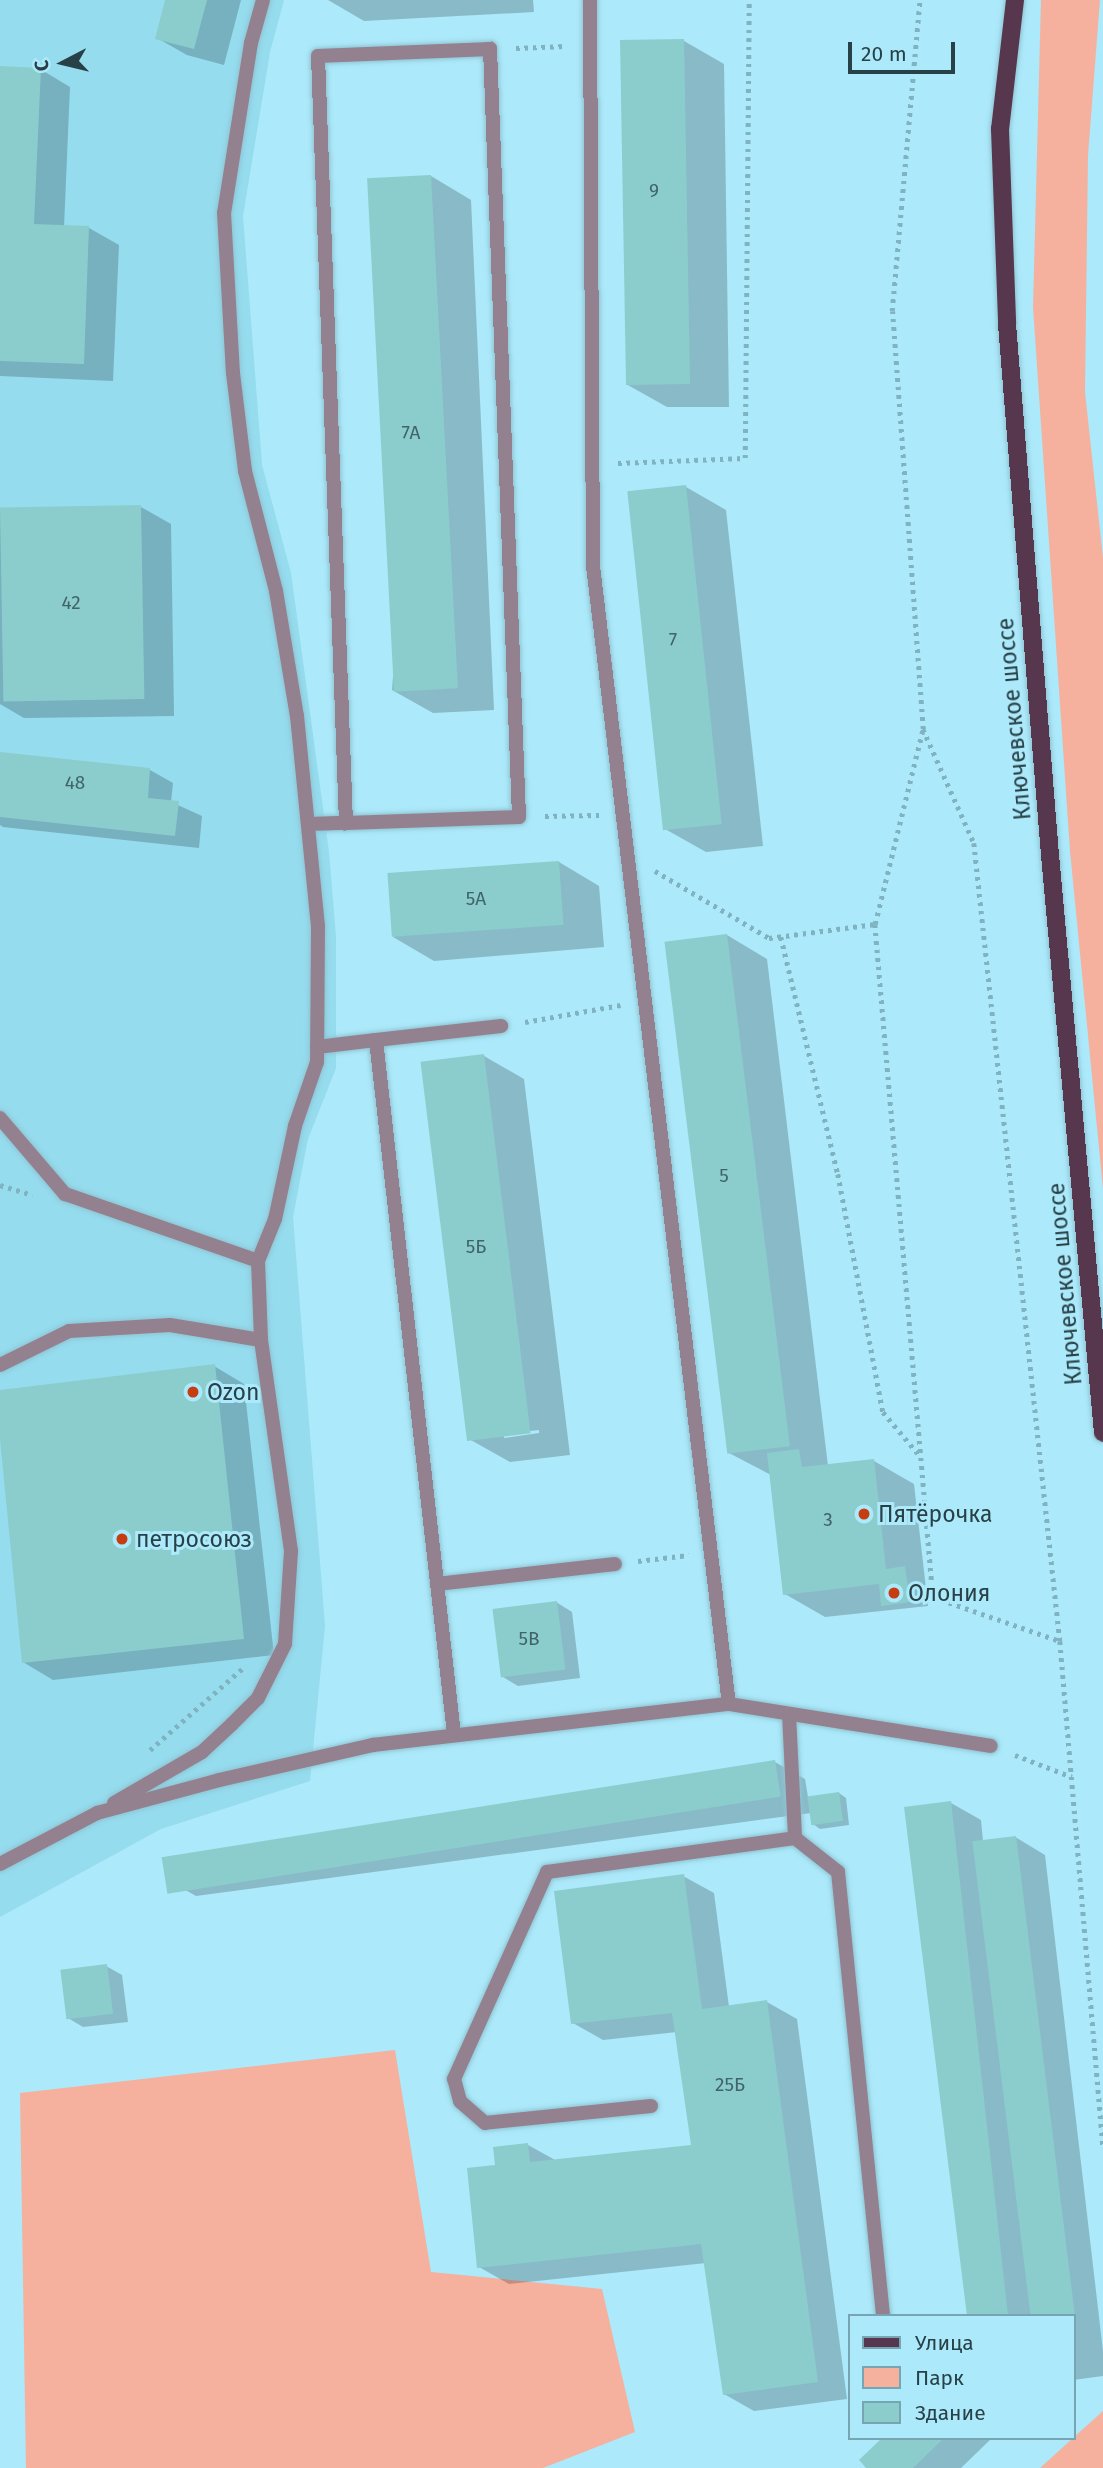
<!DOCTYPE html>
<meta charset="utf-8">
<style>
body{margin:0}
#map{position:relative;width:1103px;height:2468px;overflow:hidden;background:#ace9fa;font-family:"Fira Sans",sans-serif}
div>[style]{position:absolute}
.built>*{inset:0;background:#95dcee}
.green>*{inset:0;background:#f5b19d}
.shadow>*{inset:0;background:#0003}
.building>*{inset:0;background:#8bcdcd;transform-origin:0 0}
.path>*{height:4.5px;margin-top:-2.25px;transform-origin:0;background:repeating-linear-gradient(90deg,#81b2c0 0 3.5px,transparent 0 8.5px)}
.roads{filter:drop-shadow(0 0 2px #8fc4d3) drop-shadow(0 0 2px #8fc4d3)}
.service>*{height:14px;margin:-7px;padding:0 7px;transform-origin:7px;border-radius:7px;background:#94818f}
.minor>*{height:14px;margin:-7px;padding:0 7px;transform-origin:7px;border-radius:7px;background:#94818f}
.primary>*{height:18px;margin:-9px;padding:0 9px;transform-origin:9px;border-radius:9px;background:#56374e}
.dots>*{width:19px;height:19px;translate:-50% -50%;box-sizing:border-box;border:4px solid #ace9fa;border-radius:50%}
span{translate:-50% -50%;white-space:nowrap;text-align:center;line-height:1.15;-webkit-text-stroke:6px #ace9fa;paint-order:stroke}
.number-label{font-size:19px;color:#416468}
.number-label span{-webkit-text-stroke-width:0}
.street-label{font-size:23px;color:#284147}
.poi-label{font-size:23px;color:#284147}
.left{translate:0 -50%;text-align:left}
.legend{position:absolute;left:848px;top:2314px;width:228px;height:126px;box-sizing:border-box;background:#ace9fa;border:2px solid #77a6b2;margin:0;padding:9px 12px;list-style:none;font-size:21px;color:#284147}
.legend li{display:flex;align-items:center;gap:14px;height:35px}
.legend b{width:35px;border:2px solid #77a6b2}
.north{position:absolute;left:28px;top:28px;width:70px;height:70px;-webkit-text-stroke:5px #ace9fa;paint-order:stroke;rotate:263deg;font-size:19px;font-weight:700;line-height:28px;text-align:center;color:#284147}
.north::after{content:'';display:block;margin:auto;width:24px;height:32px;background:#284147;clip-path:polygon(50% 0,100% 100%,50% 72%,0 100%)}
.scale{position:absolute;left:848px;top:42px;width:107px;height:32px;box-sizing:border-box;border:4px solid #284147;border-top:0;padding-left:9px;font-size:21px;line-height:24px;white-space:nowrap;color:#284147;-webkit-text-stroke:5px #ace9fa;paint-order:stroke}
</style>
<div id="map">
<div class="built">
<i style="clip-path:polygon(0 0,284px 0,270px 52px,243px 216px,262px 465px,291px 573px,329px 852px,336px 937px,336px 1068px,308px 1139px,293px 1217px,325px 1626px,310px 1781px,161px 1829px,0 1917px)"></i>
</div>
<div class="green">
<i style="clip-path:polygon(1041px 0,1100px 0,1088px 155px,1085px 392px,1103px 558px,1103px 1189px,1070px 851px,1033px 307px)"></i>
<i style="clip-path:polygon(395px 2050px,431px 2272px,602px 2289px,635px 2432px,543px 2468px,26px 2468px,20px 2093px)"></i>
<i style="clip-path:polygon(1103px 2411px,1103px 2468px,1040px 2468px,1073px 2438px)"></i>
</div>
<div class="shadow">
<i style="clip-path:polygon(167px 0,241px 0,224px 65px,187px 55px,157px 38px)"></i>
<i style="clip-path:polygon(328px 0,533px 0,534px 12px,364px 21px)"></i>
<i style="clip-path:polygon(684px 41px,724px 64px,729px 407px,667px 407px,626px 384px)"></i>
<i style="clip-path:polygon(0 68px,40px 69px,70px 87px,64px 227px,89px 228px,119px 245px,113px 381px,0 376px)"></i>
<i style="clip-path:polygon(431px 176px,471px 200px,494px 710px,433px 713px,392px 690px)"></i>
<i style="clip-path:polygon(686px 487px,726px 510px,763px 846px,706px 852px,665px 829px)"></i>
<i style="clip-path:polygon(141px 507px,171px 524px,174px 716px,24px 718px,0 704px,0 509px)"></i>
<i style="clip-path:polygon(0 754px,150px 770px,173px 783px,171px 802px,202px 816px,199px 848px,3px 827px,0 825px)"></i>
<i style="clip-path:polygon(559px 862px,599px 886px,604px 947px,434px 961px,393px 937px)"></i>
<i style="clip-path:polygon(727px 935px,767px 959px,828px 1466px,874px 1461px,914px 1484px,928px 1606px,825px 1617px,785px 1594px,771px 1475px,727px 1452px)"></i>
<i style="clip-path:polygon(evenodd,484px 1056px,524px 1079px,570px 1455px,510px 1462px,469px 1439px,484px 1056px,539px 1430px,539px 1433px,504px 1438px,504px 1434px,539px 1430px)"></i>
<i style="clip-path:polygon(214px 1366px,244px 1384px,274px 1655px,53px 1680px,23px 1662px,0 1421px,0 1392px)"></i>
<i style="clip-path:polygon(556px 1602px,572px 1612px,580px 1678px,518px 1686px,503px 1677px)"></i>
<i style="clip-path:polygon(775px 1762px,805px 1779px,808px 1797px,839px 1793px,846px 1798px,849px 1825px,820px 1829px,813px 1824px,811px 1813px,196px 1896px,166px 1879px)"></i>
<i style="clip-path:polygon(951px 1803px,981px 1820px,983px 1841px,1015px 1837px,1045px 1855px,1103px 2351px,1103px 2376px,1073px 2380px,1073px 2316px,968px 2316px)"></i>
<i style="clip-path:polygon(683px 1876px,714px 1893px,729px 2007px,767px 2002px,797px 2019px,847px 2399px,754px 2411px,724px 2394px,706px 2263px,509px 2284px,479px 2267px,497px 2167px,528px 2145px,557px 2161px,693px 2147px,677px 2032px,603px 2040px,573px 2023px)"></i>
<i style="clip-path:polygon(106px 1966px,122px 1975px,128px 2022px,83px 2027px,68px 2018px)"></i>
<i style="clip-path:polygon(885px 2438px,992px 2438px,961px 2468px,868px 2468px)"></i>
</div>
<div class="building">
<i style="clip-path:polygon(165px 0,207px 0,194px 49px,155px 39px)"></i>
<i style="left:684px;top:39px;width:345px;height:64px;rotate:89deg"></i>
<i style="clip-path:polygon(0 66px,41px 68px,34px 224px,89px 226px,84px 364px,0 361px)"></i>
<i style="left:431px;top:175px;width:514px;height:64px;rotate:87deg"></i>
<i style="left:686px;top:485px;width:341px;height:59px;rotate:84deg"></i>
<i style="left:141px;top:505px;width:194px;height:141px;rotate:89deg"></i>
<i style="clip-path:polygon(0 752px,150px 768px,148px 798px,179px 801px,175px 836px,0 817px)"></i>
<i style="left:559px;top:861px;width:64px;height:172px;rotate:86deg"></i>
<i style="left:727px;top:934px;width:516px;height:63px;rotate:83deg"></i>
<i style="left:484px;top:1054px;width:382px;height:64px;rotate:83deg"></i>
<i style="clip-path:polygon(215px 1364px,244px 1639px,22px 1663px,0 1439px,0 1390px)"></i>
<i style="clip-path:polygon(799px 1449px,802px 1467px,874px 1459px,886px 1569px,905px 1566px,910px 1602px,881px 1606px,879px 1584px,783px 1595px,767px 1453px)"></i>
<i style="left:557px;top:1601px;width:69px;height:65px;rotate:83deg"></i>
<i style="left:775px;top:1760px;width:37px;height:621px;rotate:81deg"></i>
<i style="left:839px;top:1792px;width:29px;height:32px;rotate:82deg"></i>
<i style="clip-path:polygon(951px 1801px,1008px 2316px,967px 2316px,904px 1807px)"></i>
<i style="left:1016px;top:1836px;width:483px;height:44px;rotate:83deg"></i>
<i style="clip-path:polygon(684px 1874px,702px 2009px,767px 2000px,818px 2382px,723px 2395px,701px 2244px,477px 2268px,467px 2168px,495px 2165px,493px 2147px,528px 2143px,530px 2162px,691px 2145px,672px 2013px,571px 2024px,554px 1891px)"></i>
<i style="left:107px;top:1964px;width:50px;height:47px;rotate:83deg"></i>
<i style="clip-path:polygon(882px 2438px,944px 2438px,913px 2468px,866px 2468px,859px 2460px)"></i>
</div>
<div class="path">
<i style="left:516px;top:48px;width:50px;rotate:-2.3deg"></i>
<i style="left:618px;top:463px;width:127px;rotate:-2.3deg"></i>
<i style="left:745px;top:458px;width:458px;rotate:-89.5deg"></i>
<i style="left:923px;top:729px;width:125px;rotate:65.9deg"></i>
<i style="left:974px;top:843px;width:803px;rotate:83.85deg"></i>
<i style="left:1060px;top:1641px;width:507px;rotate:85.13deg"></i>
<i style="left:545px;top:816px;width:54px;rotate:-1.1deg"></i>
<i style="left:655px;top:871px;width:132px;rotate:30.4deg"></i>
<i style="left:769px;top:938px;width:107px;rotate:-7.5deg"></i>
<i style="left:875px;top:924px;width:201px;rotate:-76.2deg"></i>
<i style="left:923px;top:729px;width:419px;rotate:-94.2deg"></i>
<i style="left:892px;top:311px;width:312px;rotate:-84.9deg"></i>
<i style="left:875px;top:924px;width:675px;rotate:85.07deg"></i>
<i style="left:933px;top:1597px;width:134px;rotate:19.1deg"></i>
<i style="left:781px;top:937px;width:244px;rotate:76.5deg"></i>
<i style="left:838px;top:1174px;width:242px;rotate:79.3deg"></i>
<i style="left:883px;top:1412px;width:57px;rotate:49.9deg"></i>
<i style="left:525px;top:1022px;width:97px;rotate:-10.1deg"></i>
<i style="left:0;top:1185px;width:34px;rotate:17deg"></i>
<i style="left:638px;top:1561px;width:51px;rotate:-6.7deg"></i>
<i style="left:150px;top:1750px;width:124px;rotate:-41.4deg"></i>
<i style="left:1015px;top:1755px;width:61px;rotate:21.1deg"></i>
</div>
<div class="roads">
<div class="service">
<i style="left:263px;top:0;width:45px;rotate:105.6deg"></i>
<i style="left:251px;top:43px;width:172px;rotate:99deg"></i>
<i style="left:224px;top:213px;width:160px;rotate:86.8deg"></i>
<i style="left:233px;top:373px;width:99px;rotate:83deg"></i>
<i style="left:245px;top:471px;width:124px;rotate:75.5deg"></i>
<i style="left:276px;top:591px;width:127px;rotate:80.5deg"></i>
<i style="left:297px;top:716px;width:211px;rotate:84.3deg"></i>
<i style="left:318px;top:926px;width:136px;rotate:90.4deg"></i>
<i style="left:317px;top:1062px;width:68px;rotate:109deg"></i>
<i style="left:295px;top:1126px;width:95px;rotate:102.1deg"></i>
<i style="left:275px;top:1219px;width:45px;rotate:112deg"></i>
<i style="left:258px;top:1261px;width:79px;rotate:87.8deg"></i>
<i style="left:261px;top:1340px;width:213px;rotate:81.9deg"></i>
<i style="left:291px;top:1551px;width:93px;rotate:93.7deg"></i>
<i style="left:590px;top:0;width:566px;rotate:89.7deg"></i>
<i style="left:593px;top:566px;width:1146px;rotate:83.19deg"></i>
<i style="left:729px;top:1704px;width:265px;rotate:9.1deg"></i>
<i style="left:308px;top:824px;width:38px;rotate:-2deg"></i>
<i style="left:346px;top:823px;width:173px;rotate:-2deg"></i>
<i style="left:519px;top:817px;width:769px;rotate:-92.16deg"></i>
<i style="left:490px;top:49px;width:172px;rotate:177.7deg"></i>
<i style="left:318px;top:56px;width:768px;rotate:87.91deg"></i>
<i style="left:376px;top:1040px;width:126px;rotate:-6.4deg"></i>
<i style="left:317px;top:1047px;width:59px;rotate:-6.8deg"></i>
<i style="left:376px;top:1040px;width:698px;rotate:83.59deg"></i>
<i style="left:0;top:1118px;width:100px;rotate:49.5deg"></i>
<i style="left:65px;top:1194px;width:204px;rotate:19.1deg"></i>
<i style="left:0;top:1365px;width:77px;rotate:-26.2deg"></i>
<i style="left:69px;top:1331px;width:101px;rotate:-3.4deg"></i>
<i style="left:170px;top:1325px;width:92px;rotate:9.4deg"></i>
<i style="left:437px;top:1584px;width:179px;rotate:-6.4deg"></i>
<i style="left:789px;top:1714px;width:124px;rotate:87.2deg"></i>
<i style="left:651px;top:2106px;width:167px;rotate:174.2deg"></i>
<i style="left:485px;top:2123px;width:33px;rotate:-139deg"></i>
<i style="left:460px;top:2101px;width:23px;rotate:-105deg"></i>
<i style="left:454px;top:2079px;width:227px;rotate:-65.8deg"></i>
<i style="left:547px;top:1872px;width:250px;rotate:-7.8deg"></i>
<i style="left:795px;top:1838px;width:55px;rotate:38.3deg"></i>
<i style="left:838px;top:1872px;width:446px;rotate:84.2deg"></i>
</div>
<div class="minor">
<i style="left:114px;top:1803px;width:102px;rotate:-30.1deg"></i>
<i style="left:202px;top:1752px;width:41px;rotate:-43deg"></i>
<i style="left:232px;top:1724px;width:37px;rotate:-45deg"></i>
<i style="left:258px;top:1698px;width:60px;rotate:-63.4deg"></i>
<i style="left:0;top:1864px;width:110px;rotate:-27.7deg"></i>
<i style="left:97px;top:1813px;width:126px;rotate:-15.1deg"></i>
<i style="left:219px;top:1780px;width:158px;rotate:-12.8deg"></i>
<i style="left:373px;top:1745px;width:358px;rotate:-6.6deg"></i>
</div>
<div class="primary">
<i style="left:1015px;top:0;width:130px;rotate:96.6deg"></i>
<i style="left:1000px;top:129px;width:195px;rotate:87.9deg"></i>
<i style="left:1007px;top:324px;width:533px;rotate:85.37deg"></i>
<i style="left:1050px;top:855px;width:580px;rotate:84.76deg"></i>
</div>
</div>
<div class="dots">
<i style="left:193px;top:1392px;background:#c63e0f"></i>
<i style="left:864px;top:1514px;background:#c63e0f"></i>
<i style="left:122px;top:1539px;background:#c63e0f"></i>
<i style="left:894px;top:1593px;background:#c63e0f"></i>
</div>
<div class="number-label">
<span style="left:654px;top:191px">9</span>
<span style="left:411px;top:433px">7А</span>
<span style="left:71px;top:603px">42</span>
<span style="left:673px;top:640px">7</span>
<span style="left:75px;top:783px">48</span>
<span style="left:476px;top:899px">5А</span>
<span style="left:724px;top:1176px">5</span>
<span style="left:476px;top:1247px">5Б</span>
<span style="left:828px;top:1520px">3</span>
<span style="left:529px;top:1639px">5В</span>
<span style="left:730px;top:2085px">25Б</span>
</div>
<div class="street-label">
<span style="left:1014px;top:719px;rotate:-95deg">Ключевское шоссе</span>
<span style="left:1065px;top:1284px;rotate:-95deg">Ключевское шоссе</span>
</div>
<div class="poi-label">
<span class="left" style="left:207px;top:1392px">Ozon</span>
<span class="left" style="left:878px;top:1514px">Пятёрочка</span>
<span class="left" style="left:136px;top:1539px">петросоюз</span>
<span class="left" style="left:908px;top:1593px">Олония</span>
</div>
<ul class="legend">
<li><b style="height:9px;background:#56374e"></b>Улица</li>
<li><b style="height:19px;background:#f5b19d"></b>Парк</li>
<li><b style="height:19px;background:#8bcdcd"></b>Здание</li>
</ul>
<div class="north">С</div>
<div class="scale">20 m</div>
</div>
